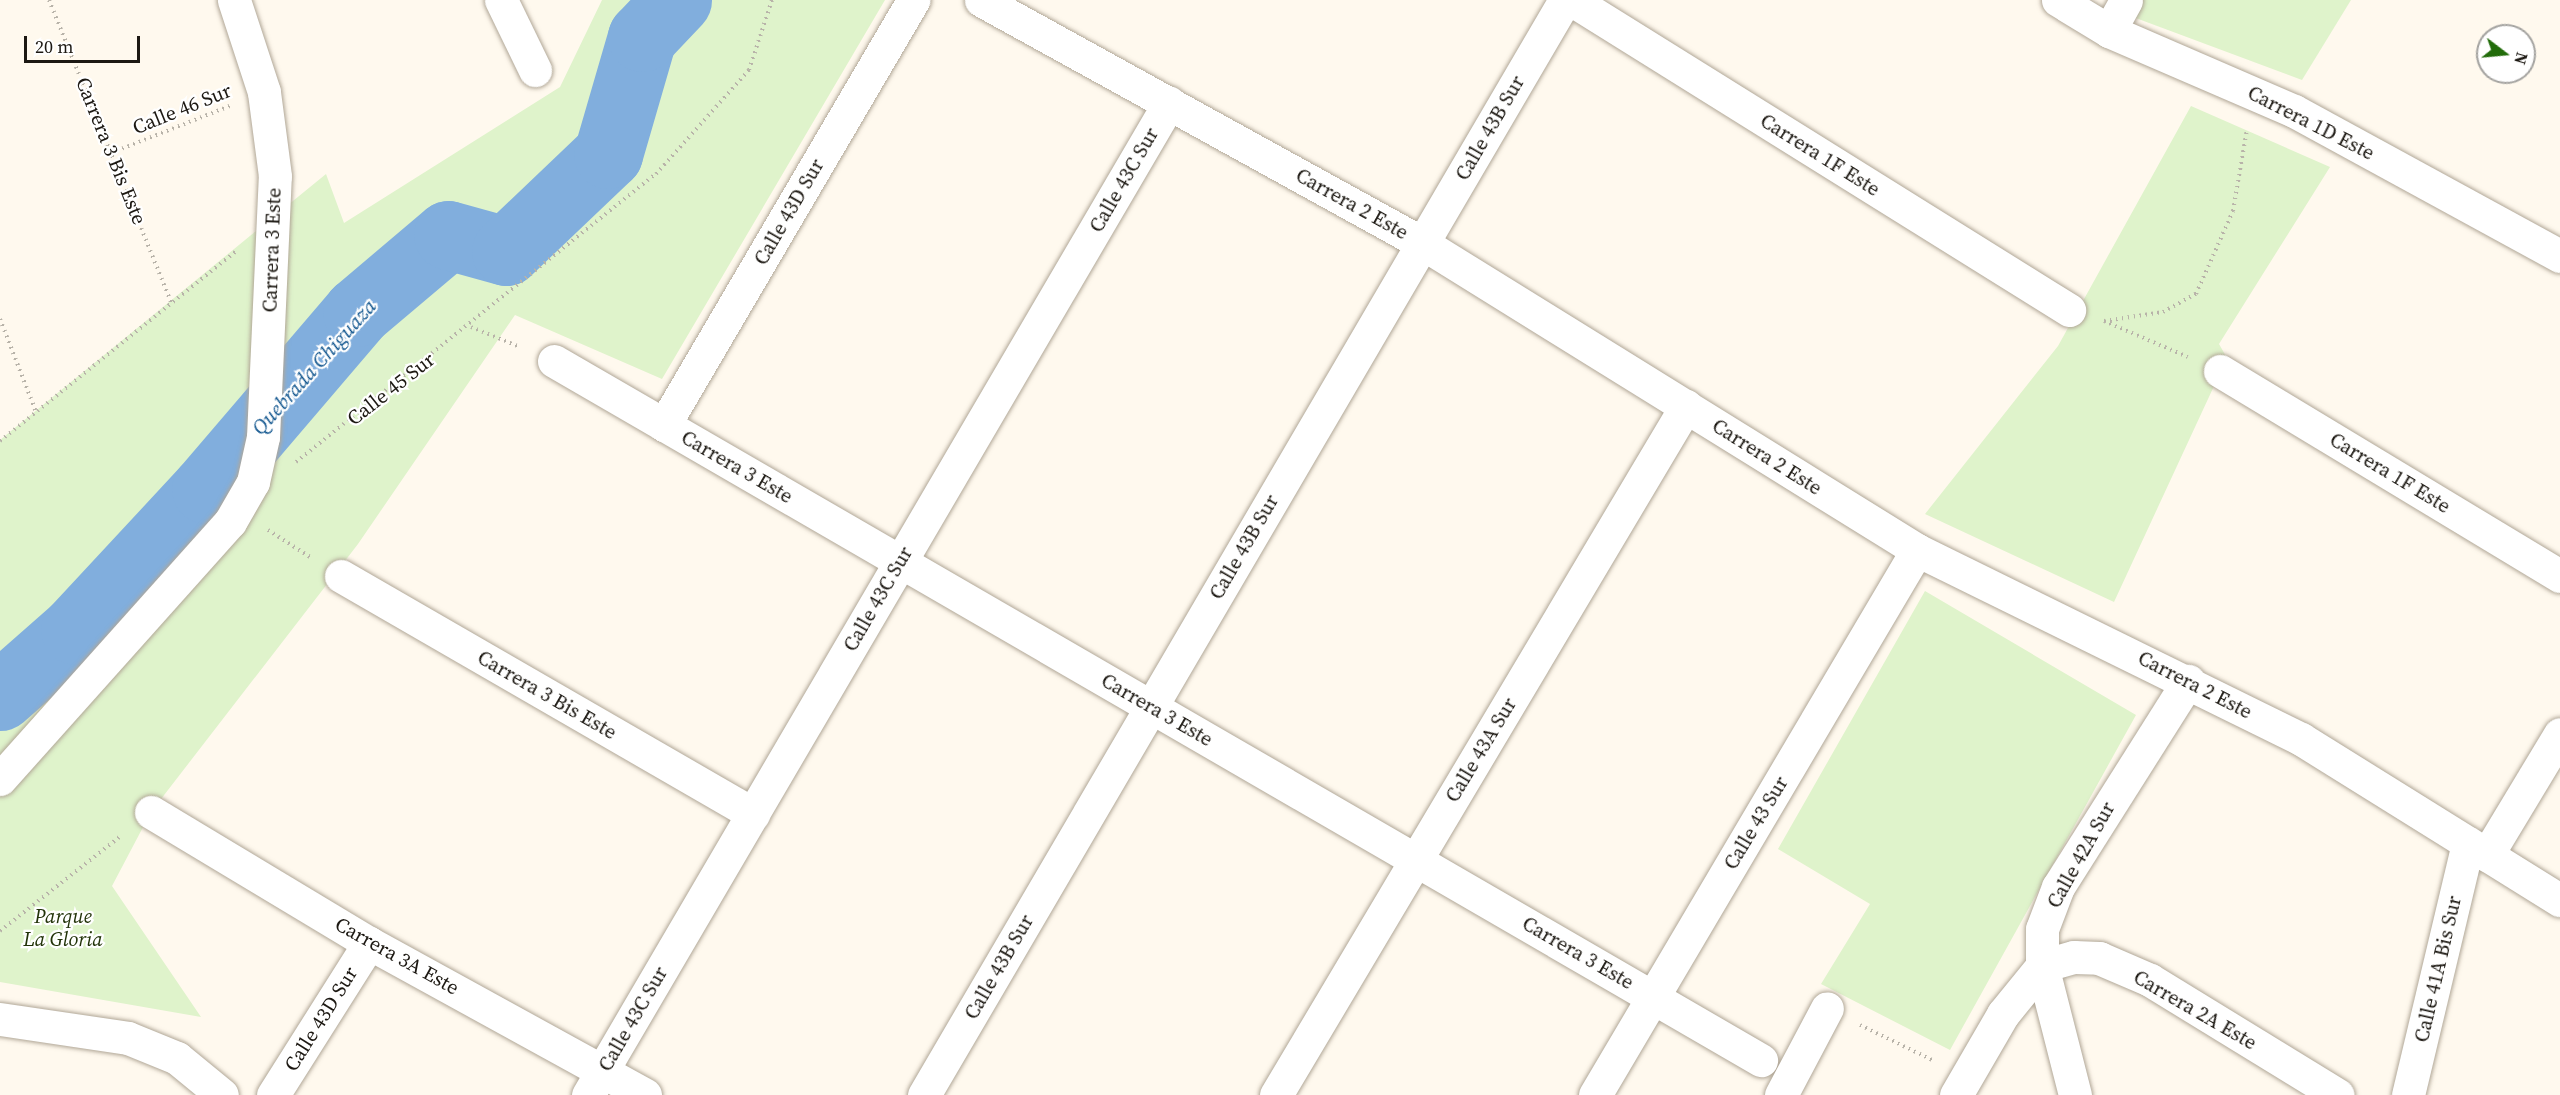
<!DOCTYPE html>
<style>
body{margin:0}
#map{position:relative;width:2560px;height:1095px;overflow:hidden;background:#fff9ee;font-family:"Source Serif 4",serif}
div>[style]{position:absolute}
.green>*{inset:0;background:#dff3cb}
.river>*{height:69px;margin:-34.5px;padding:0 34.5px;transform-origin:34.5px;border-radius:34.5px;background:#81aedd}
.path>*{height:4px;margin-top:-2px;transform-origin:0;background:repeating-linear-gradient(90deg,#b8b3a9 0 1.5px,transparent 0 6px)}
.roads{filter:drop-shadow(0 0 2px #b1a797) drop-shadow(0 0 2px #b1a797)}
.minor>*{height:33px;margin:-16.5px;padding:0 16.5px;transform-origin:16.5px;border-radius:16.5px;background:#fff}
.tertiary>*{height:33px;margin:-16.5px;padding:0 16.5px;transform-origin:16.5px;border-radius:16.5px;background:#fff}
span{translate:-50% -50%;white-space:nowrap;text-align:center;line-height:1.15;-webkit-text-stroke:4.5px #fff;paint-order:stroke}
.street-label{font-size:20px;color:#1c1812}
.park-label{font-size:20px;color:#223309;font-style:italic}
.water-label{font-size:21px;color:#10558e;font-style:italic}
.north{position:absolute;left:2476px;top:24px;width:60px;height:60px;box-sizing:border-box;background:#fff;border:2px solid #a4a3a0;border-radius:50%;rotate:106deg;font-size:16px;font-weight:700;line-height:24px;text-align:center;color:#1c1812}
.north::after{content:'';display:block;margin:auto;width:21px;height:27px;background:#226c0a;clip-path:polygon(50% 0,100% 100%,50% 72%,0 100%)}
.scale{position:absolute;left:24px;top:36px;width:116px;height:27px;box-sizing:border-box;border:3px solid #1c1812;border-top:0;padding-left:8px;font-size:18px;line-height:21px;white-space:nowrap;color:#1c1812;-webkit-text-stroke:4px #fff;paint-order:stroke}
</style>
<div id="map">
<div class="green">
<i style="clip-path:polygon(602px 0,885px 0,662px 379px,515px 315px,358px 544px,151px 812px,112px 886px,201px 1017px,0 982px,0 440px,326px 174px,344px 223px,560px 87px)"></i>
<i style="clip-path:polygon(2142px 0,2351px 0,2302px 80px,2133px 17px)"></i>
<i style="clip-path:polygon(2191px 106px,2330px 167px,2219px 344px,2227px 358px,2114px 602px,1925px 514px,2058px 346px)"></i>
<i style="clip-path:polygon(1925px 591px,2136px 715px,1950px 1050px,1821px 984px,1870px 904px,1778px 849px)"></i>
</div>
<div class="river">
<i style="left:0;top:696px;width:100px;rotate:-41.3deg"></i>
<i style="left:75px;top:630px;width:192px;rotate:-47.1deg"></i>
<i style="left:206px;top:489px;width:233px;rotate:-49.5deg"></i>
<i style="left:357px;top:312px;width:119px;rotate:-40.2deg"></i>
<i style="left:448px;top:235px;width:60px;rotate:15.4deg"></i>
<i style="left:506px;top:251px;width:141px;rotate:-43.6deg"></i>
<i style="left:608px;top:154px;width:122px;rotate:-73.8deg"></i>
<i style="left:642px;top:37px;width:51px;rotate:-46.6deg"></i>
</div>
<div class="path">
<i style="left:49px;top:0;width:326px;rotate:68deg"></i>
<i style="left:111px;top:153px;width:128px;rotate:-21.6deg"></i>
<i style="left:0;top:319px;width:100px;rotate:68.8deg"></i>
<i style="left:2104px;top:321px;width:60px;rotate:-8.7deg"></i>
<i style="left:2163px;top:312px;width:38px;rotate:-29deg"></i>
<i style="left:2196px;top:294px;width:91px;rotate:-66deg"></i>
<i style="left:2233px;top:211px;width:83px;rotate:-80.3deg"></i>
<i style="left:2104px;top:321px;width:91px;rotate:23.2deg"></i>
<i style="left:471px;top:327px;width:53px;rotate:22.2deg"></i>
<i style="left:0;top:441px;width:303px;rotate:-38.8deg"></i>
<i style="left:296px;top:462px;width:461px;rotate:-38.7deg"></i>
<i style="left:656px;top:174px;width:140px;rotate:-48.2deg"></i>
<i style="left:749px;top:70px;width:74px;rotate:-71.8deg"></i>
<i style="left:268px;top:530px;width:50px;rotate:32.7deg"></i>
<i style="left:0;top:931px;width:155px;rotate:-38.2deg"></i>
<i style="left:1860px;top:1025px;width:82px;rotate:25.9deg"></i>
</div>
<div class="roads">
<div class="minor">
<i style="left:501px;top:0;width:78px;rotate:64.1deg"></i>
<i style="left:981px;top:0;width:504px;rotate:28.86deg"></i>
<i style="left:1572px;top:0;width:586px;rotate:31.95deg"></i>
<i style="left:2058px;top:0;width:60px;rotate:31.3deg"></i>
<i style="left:2109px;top:31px;width:202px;rotate:23.4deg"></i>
<i style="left:2294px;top:111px;width:303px;rotate:28.6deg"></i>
<i style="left:2109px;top:31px;width:35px;rotate:-61deg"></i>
<i style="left:554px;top:361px;width:1395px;rotate:30.08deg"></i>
<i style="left:2220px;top:371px;width:397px;rotate:31.1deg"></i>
<i style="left:664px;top:425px;width:493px;rotate:-59.6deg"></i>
<i style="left:341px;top:576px;width:476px;rotate:30deg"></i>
<i style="left:0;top:779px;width:345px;rotate:-48.2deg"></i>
<i style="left:230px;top:522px;width:46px;rotate:-60.1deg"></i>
<i style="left:253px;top:482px;width:46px;rotate:-77.5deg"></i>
<i style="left:263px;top:437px;width:261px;rotate:-87.4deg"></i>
<i style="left:275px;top:176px;width:85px;rotate:-97.5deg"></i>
<i style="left:264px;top:92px;width:97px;rotate:-108.1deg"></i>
<i style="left:151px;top:812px;width:254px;rotate:31deg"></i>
<i style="left:369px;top:943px;width:315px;rotate:28.8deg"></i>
<i style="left:2487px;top:855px;width:141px;rotate:-58.9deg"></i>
<i style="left:2042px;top:966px;width:33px;rotate:-16deg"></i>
<i style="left:2074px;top:957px;width:25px;rotate:2deg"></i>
<i style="left:2099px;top:958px;width:56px;rotate:23.3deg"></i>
<i style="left:2150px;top:980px;width:220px;rotate:31.5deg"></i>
<i style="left:0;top:1019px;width:129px;rotate:8.4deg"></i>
<i style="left:128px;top:1038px;width:53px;rotate:22.2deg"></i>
<i style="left:177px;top:1058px;width:58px;rotate:39.4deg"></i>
<i style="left:273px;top:1095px;width:180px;rotate:-57.7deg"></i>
<i style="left:588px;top:1095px;width:1150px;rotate:-59.64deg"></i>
<i style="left:1276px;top:1095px;width:802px;rotate:-59.24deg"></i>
<i style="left:1595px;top:1095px;width:633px;rotate:-59.42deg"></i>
<i style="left:1781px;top:1095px;width:98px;rotate:-62.1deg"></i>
<i style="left:1956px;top:1095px;width:94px;rotate:-59.9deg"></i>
<i style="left:2003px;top:1014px;width:62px;rotate:-50.9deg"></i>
<i style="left:2075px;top:1095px;width:133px;rotate:-104.3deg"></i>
<i style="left:2042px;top:966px;width:37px;rotate:-90deg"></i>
<i style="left:2042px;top:929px;width:45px;rotate:-69.1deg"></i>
<i style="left:2058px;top:887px;width:244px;rotate:-57.7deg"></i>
<i style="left:2408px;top:1095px;width:259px;rotate:-76.6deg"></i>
</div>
<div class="tertiary">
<i style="left:1422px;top:243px;width:582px;rotate:31.81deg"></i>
<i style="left:1917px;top:550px;width:428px;rotate:26.2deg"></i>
<i style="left:2301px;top:739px;width:305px;rotate:31.9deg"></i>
<i style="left:924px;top:1095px;width:1269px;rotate:-59.66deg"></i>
</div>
</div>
<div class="street-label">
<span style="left:182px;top:109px;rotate:-22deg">Calle 46 Sur</span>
<span style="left:2311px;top:123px;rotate:27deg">Carrera 1D Este</span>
<span style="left:1490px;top:128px;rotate:-60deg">Calle 43B Sur</span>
<span style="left:111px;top:151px;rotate:68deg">Carrera 3 Bis Este</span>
<span style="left:1820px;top:155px;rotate:32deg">Carrera 1F Este</span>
<span style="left:1124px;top:180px;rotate:-60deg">Calle 43C Sur</span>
<span style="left:1352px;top:204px;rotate:29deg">Carrera 2 Este</span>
<span style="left:789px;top:212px;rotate:-60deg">Calle 43D Sur</span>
<span style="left:272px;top:250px;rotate:-88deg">Carrera 3 Este</span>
<span style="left:391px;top:389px;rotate:-38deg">Calle 45 Sur</span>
<span style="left:1767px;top:457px;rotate:32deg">Carrera 2 Este</span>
<span style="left:737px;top:467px;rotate:30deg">Carrera 3 Este</span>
<span style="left:2390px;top:473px;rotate:31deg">Carrera 1F Este</span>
<span style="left:1244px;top:547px;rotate:-60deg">Calle 43B Sur</span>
<span style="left:878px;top:599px;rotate:-60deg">Calle 43C Sur</span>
<span style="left:2195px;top:685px;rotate:27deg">Carrera 2 Este</span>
<span style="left:547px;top:695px;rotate:30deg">Carrera 3 Bis Este</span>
<span style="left:1157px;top:710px;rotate:30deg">Carrera 3 Este</span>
<span style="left:1481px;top:750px;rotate:-59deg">Calle 43A Sur</span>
<span style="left:1756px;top:823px;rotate:-59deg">Calle 43 Sur</span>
<span style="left:2081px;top:855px;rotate:-61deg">Calle 42A Sur</span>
<span style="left:1578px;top:953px;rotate:30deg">Carrera 3 Este</span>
<span style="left:397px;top:956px;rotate:29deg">Carrera 3A Este</span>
<span style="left:999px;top:967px;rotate:-60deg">Calle 43B Sur</span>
<span style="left:2438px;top:969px;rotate:-77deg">Calle 41A Bis Sur</span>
<span style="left:2195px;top:1010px;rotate:30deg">Carrera 2A Este</span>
<span style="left:321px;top:1019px;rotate:-58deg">Calle 43D Sur</span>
<span style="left:633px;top:1019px;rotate:-60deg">Calle 43C Sur</span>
</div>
<div class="park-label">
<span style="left:63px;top:928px">Parque<br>La Gloria</span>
</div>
<div class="water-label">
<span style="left:314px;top:367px;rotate:-48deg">Quebrada Chiguaza</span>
</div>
<div class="north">N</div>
<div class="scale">20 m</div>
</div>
